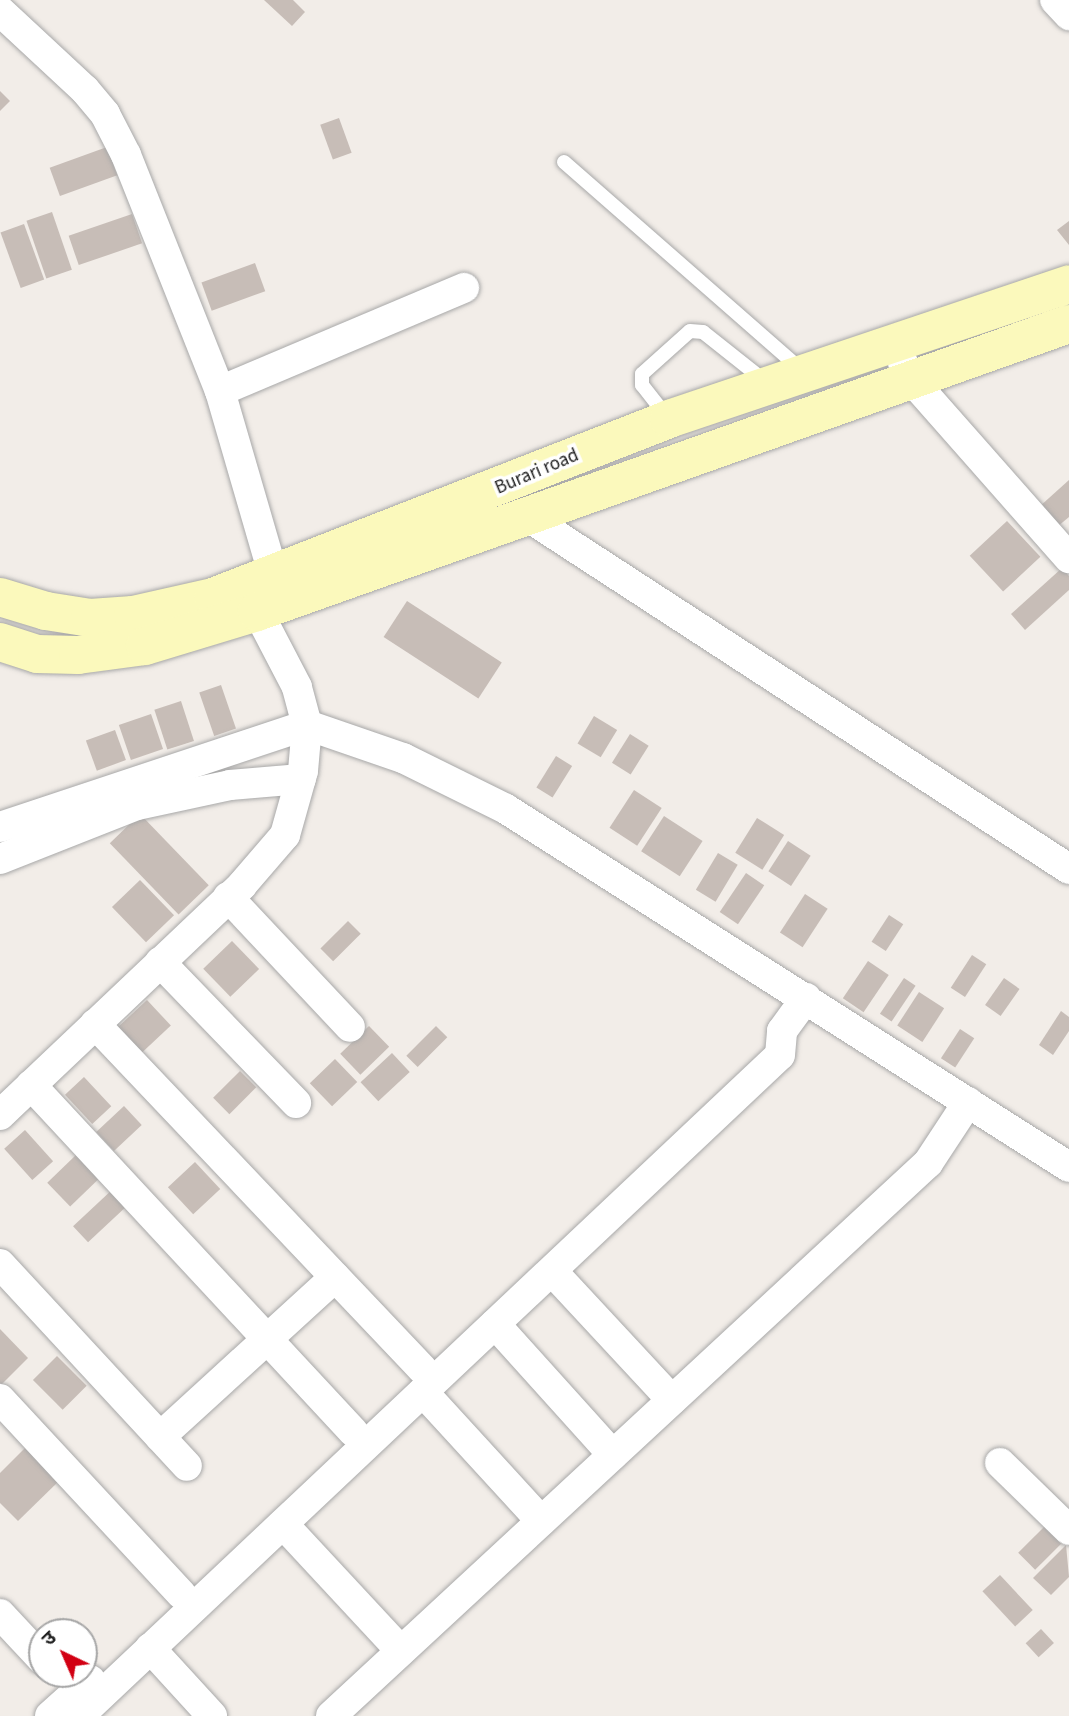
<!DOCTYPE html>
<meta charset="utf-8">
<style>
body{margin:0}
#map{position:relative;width:1069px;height:1716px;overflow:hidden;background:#f2ede8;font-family:"Source Sans 3","Noto Sans Devanagari",sans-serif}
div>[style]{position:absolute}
.building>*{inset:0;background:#c7bdb7;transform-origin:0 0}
.roads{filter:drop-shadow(0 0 2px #a8a8a8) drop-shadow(0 0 2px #a8a8a8)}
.lane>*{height:14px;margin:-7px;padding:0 7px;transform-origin:7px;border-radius:7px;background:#fff}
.street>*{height:30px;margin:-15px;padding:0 15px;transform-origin:15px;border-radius:15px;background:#fff}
.secondary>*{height:38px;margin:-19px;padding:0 19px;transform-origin:19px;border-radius:19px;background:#fbf9bc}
span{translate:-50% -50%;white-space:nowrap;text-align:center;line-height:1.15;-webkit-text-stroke:7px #fff;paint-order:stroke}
.street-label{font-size:19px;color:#212121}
.north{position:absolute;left:28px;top:1618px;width:70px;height:70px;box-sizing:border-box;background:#fff;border:2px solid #a6a6a6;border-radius:50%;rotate:316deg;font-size:19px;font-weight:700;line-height:28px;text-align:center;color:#212121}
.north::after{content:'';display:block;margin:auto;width:24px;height:32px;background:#d20013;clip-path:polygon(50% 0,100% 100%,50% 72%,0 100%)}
</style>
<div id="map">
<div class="building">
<i style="clip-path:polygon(264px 0,293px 0,305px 12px,292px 26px)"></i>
<i style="clip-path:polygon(0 91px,10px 101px,0 111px)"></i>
<i style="left:339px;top:118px;width:37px;height:20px;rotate:70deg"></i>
<i style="left:107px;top:147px;width:30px;height:61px;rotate:70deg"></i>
<i style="left:52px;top:212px;width:61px;height:27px;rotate:71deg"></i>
<i style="left:132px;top:214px;width:31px;height:67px;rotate:71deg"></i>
<i style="clip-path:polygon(1069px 221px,1069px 245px,1057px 230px)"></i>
<i style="left:24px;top:224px;width:59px;height:25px;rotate:70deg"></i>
<i style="left:255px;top:263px;width:30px;height:57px;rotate:70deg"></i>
<i style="clip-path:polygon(1069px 480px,1069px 517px,1057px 527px,1039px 507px)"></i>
<i style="left:1007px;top:521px;width:49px;height:51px;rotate:47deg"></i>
<i style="clip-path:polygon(1062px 568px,1069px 576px,1069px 590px,1025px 630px,1011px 614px)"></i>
<i style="left:407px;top:601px;width:113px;height:43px;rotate:33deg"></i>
<i style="left:221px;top:685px;width:46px;height:23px;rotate:71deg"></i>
<i style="left:181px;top:701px;width:42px;height:28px;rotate:72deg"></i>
<i style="left:151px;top:714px;width:37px;height:34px;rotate:71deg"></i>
<i style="left:594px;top:716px;width:27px;height:32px;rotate:31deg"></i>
<i style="left:115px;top:730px;width:32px;height:31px;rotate:70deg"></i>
<i style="left:630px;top:734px;width:22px;height:34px;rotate:32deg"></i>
<i style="left:556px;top:756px;width:19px;height:37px;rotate:32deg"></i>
<i style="left:634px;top:790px;width:33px;height:45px;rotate:33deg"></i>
<i style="left:140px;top:814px;width:99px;height:42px;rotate:46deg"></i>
<i style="left:664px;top:816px;width:46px;height:42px;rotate:33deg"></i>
<i style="left:757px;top:818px;width:32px;height:41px;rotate:32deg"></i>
<i style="left:788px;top:841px;width:27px;height:36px;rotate:33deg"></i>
<i style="left:718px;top:853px;width:23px;height:43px;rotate:31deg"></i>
<i style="left:746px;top:873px;width:22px;height:47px;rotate:34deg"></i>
<i style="left:140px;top:880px;width:49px;height:39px;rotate:46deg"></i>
<i style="left:805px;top:894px;width:27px;height:46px;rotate:33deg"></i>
<i style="left:889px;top:915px;width:17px;height:32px;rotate:33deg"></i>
<i style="left:348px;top:921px;width:18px;height:39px;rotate:45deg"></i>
<i style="left:232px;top:941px;width:39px;height:40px;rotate:46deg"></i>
<i style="left:972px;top:955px;width:17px;height:39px;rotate:33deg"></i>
<i style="left:868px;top:961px;width:25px;height:45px;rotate:34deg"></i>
<i style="left:904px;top:978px;width:14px;height:43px;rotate:34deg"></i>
<i style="left:1004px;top:978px;width:19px;height:33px;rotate:35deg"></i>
<i style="left:919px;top:992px;width:30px;height:40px;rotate:33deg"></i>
<i style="left:147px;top:1000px;width:35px;height:42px;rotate:47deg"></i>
<i style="clip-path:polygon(1061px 1011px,1069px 1017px,1069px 1031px,1053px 1055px,1039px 1045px)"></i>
<i style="left:369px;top:1026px;width:29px;height:40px;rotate:46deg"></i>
<i style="left:436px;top:1026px;width:16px;height:42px;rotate:45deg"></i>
<i style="left:960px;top:1029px;width:17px;height:35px;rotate:33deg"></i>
<i style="left:392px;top:1053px;width:26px;height:43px;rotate:47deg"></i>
<i style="left:335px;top:1059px;width:32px;height:35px;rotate:46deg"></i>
<i style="left:240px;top:1071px;width:23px;height:38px;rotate:45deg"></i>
<i style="left:84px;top:1077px;width:40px;height:26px;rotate:47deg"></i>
<i style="left:124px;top:1106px;width:26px;height:38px;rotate:47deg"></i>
<i style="left:25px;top:1130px;width:42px;height:28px;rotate:48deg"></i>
<i style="left:76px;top:1155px;width:33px;height:40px;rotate:46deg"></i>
<i style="left:195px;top:1162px;width:37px;height:37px;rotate:47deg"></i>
<i style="left:114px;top:1188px;width:22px;height:56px;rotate:47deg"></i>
<i style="clip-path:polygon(0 1329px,28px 1358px,2px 1384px,0 1383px)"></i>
<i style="left:57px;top:1356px;width:42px;height:34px;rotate:45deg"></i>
<i style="clip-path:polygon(28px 1445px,61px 1479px,18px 1521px,0 1503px,0 1473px)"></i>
<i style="left:1050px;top:1521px;width:24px;height:45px;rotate:45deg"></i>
<i style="clip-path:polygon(1066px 1545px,1069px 1577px,1051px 1595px,1033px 1578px)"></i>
<i style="left:1000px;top:1575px;width:48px;height:24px;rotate:47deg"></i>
<i style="left:1041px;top:1629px;width:19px;height:21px;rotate:47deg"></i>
</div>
<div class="roads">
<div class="lane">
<i style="left:564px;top:162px;width:316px;rotate:41.2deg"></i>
<i style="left:668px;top:418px;width:42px;rotate:-128.2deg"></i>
<i style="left:642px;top:385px;width:11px;rotate:-90deg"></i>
<i style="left:642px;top:374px;width:64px;rotate:-41.9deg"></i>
<i style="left:690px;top:331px;width:13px;rotate:4deg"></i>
<i style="left:703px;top:332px;width:80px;rotate:38.4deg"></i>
</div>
<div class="street">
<i style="left:1055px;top:0;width:21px;rotate:47deg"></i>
<i style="left:0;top:11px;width:116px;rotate:42.9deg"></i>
<i style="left:85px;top:90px;width:31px;rotate:50deg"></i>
<i style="left:105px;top:114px;width:46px;rotate:62.9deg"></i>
<i style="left:126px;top:155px;width:254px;rotate:68.3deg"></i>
<i style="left:220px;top:391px;width:191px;rotate:73.8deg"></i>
<i style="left:903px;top:363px;width:18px;rotate:63deg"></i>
<i style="left:911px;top:379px;width:239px;rotate:48.6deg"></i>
<i style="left:220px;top:391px;width:265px;rotate:-22.9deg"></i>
<i style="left:525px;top:515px;width:649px;rotate:33.05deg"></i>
<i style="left:0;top:827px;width:324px;rotate:-18.4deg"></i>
<i style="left:307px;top:725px;width:102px;rotate:19deg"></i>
<i style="left:403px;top:758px;width:115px;rotate:26.3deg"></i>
<i style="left:506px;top:809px;width:667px;rotate:32.45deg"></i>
<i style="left:0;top:859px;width:147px;rotate:-21.5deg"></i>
<i style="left:137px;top:805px;width:95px;rotate:-12.1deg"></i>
<i style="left:230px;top:785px;width:71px;rotate:-4.8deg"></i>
<i style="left:228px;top:897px;width:178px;rotate:46.8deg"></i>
<i style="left:160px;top:962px;width:196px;rotate:46deg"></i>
<i style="left:95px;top:1024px;width:475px;rotate:46.5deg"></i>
<i style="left:31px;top:1085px;width:473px;rotate:47.1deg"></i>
<i style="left:0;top:1115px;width:334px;rotate:-43.5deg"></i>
<i style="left:242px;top:885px;width:66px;rotate:-49.3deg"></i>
<i style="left:285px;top:835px;width:66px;rotate:-74.3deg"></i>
<i style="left:303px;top:771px;width:46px;rotate:-85deg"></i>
<i style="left:307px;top:725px;width:39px;rotate:-105deg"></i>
<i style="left:297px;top:687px;width:106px;rotate:-117.5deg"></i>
<i style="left:0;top:1264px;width:275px;rotate:47.2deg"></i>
<i style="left:552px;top:1271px;width:176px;rotate:47.1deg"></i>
<i style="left:495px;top:1324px;width:176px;rotate:48deg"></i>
<i style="left:423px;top:1392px;width:175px;rotate:47.5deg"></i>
<i style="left:0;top:1399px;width:266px;rotate:47.1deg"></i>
<i style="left:160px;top:1437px;width:237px;rotate:-42.4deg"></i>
<i style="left:1000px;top:1463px;width:96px;rotate:44.2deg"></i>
<i style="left:283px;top:1524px;width:173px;rotate:47.1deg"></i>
<i style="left:0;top:1614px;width:62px;rotate:47deg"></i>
<i style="left:150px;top:1648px;width:92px;rotate:47.6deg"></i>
<i style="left:50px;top:1716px;width:54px;rotate:-42deg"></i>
<i style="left:79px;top:1716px;width:963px;rotate:-43.32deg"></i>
<i style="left:780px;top:1055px;width:24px;rotate:-85deg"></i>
<i style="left:782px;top:1031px;width:41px;rotate:-54deg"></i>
<i style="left:331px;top:1716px;width:814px;rotate:-42.81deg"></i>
<i style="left:928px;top:1163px;width:73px;rotate:-56.7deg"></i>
</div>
<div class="secondary">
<i style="left:0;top:597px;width:48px;rotate:16.9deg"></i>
<i style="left:46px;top:611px;width:45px;rotate:9deg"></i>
<i style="left:90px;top:618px;width:43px;rotate:-4deg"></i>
<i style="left:133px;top:615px;width:82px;rotate:-12.7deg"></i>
<i style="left:213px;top:597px;width:490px;rotate:-21.3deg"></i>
<i style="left:669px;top:419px;width:422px;rotate:-18.6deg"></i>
<i style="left:0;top:642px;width:39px;rotate:18deg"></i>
<i style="left:37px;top:654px;width:41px;rotate:1.4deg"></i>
<i style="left:78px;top:655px;width:68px;rotate:-7.7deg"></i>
<i style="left:145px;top:646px;width:117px;rotate:-16.9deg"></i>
<i style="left:257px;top:612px;width:862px;rotate:-19.53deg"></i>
</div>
</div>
<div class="street-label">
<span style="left:537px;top:472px;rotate:-23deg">Burari road</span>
</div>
<div class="north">उ</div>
</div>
